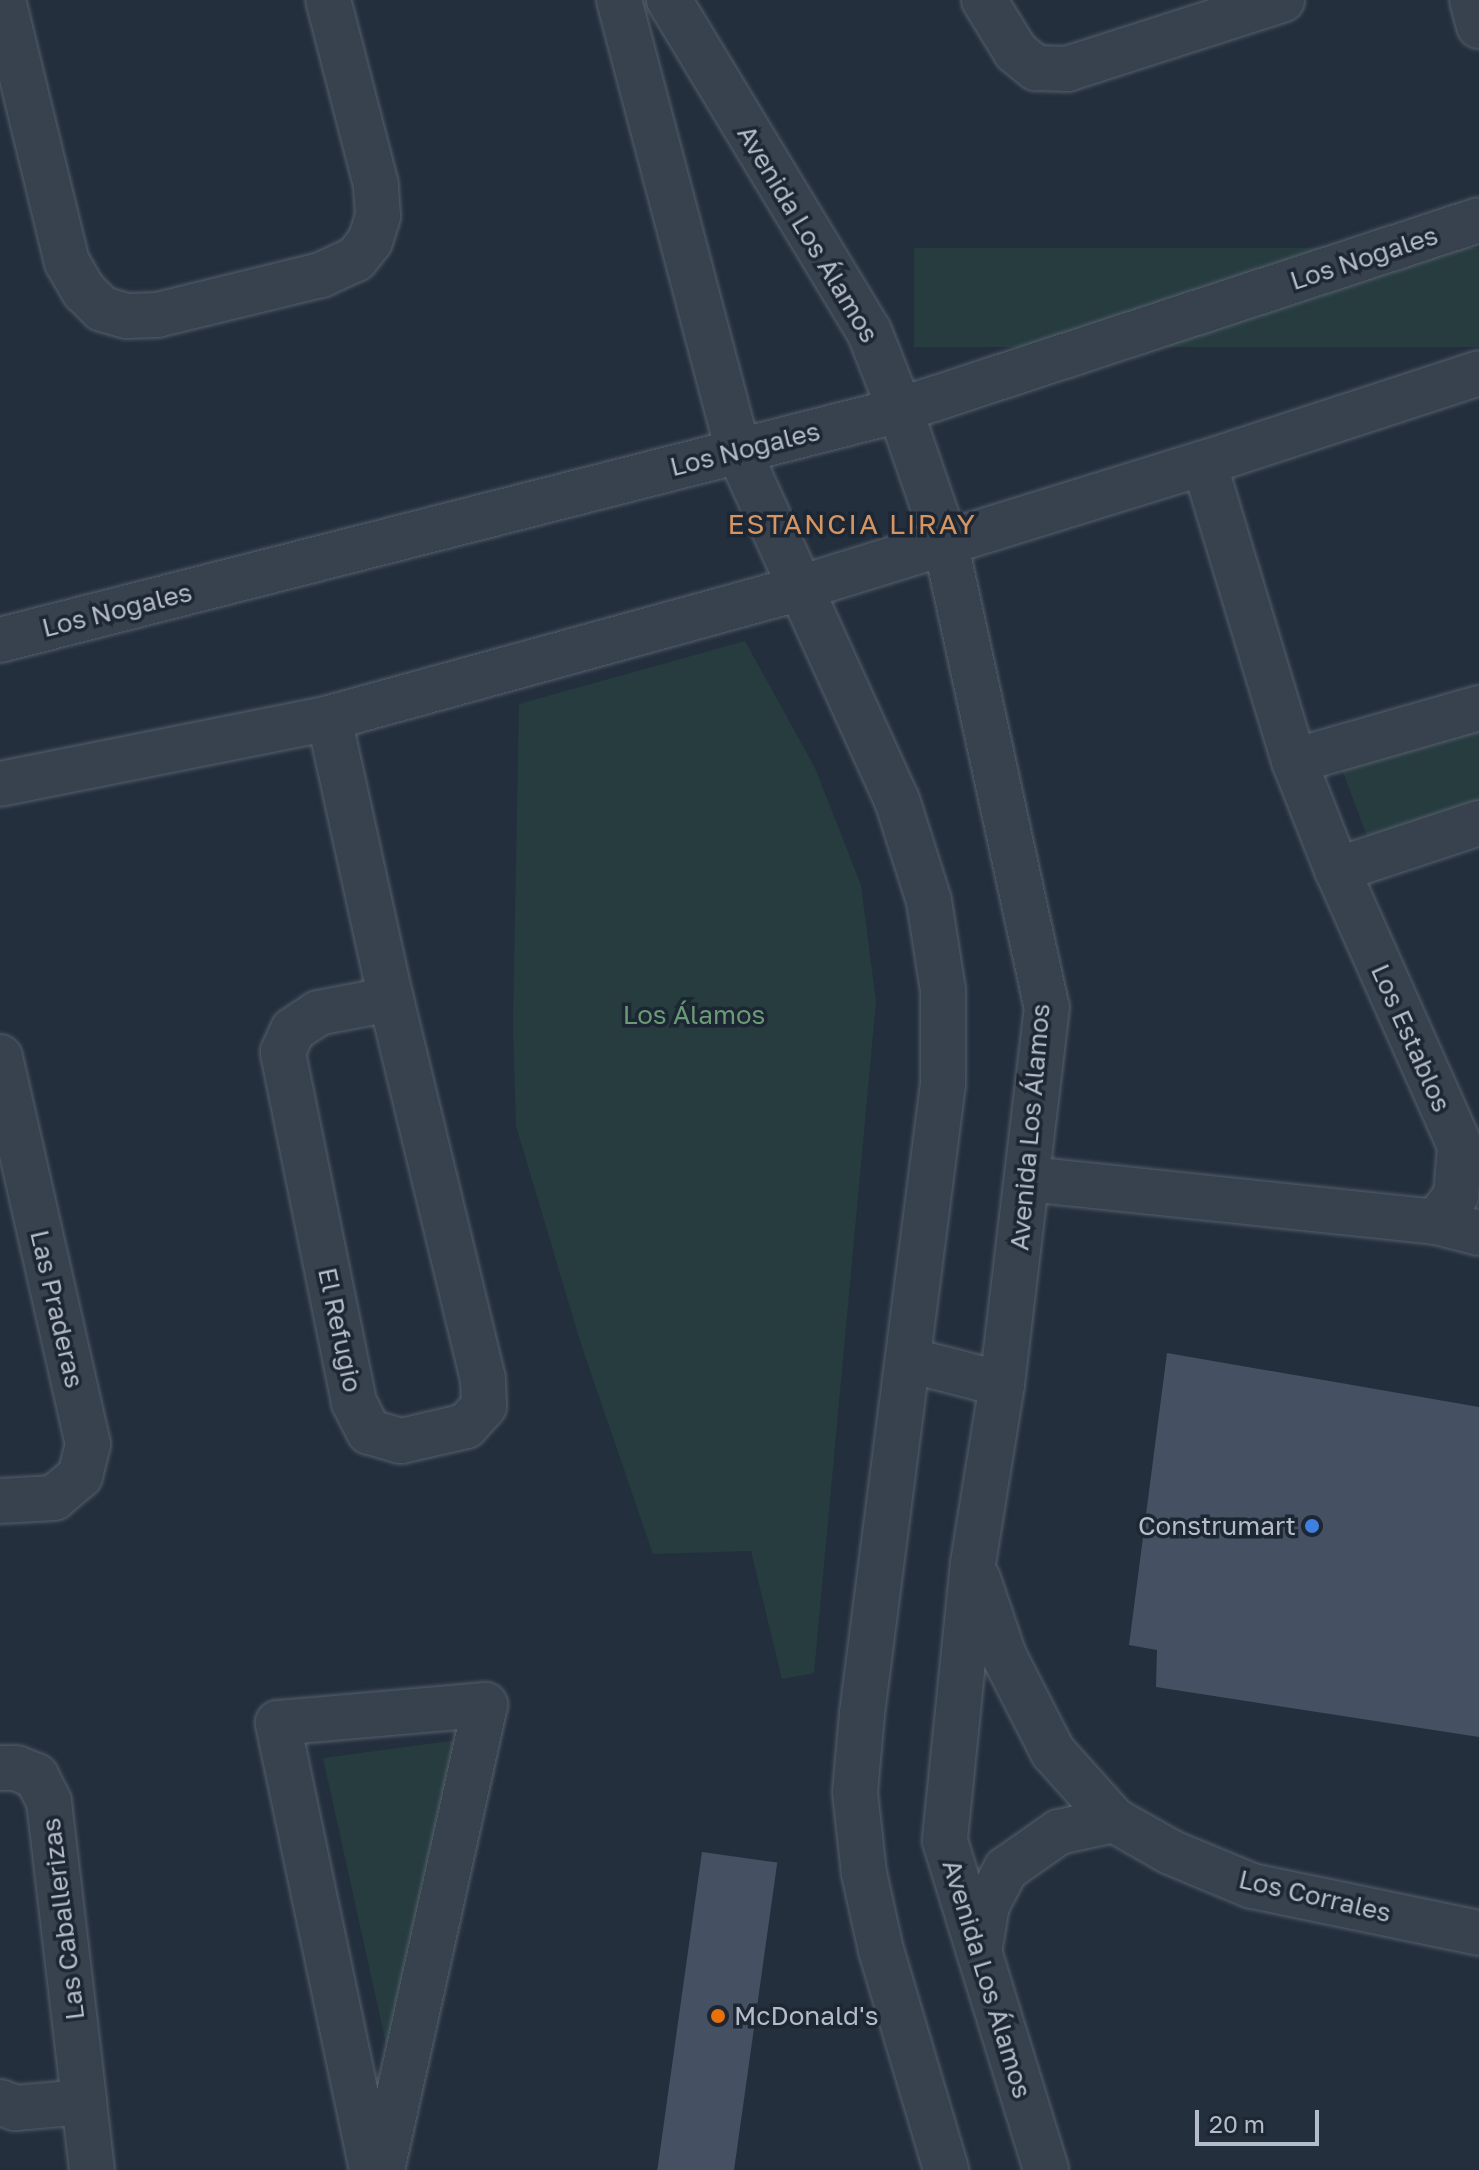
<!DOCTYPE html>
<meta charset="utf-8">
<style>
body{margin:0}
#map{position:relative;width:1479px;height:2170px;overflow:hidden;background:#242f3e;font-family:"Golos Text",sans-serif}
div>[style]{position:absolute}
.green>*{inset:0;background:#263c3f;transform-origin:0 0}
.building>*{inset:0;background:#455162;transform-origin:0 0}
.roads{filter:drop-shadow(0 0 2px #565f6c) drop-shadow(0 0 2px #565f6c)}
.street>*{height:44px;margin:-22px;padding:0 22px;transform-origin:22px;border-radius:22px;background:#38414e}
.dots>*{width:22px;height:22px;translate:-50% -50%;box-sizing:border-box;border:4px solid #1d2633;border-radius:50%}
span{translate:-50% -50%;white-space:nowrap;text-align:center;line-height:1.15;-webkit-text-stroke:7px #1d2633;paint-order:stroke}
.street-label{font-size:26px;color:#b4bcc9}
.park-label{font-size:26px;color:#6b9a76}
.poi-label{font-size:26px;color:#b4bcc9}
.right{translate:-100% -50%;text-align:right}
.left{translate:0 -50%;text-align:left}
.neighbourhood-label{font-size:28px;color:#d59563;letter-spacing:2px}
.scale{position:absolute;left:1195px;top:2110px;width:124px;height:36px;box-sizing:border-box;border:4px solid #b4bcc9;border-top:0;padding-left:10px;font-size:24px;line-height:28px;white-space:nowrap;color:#b4bcc9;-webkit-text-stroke:6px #1d2633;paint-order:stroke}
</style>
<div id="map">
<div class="green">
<i style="left:1479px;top:248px;width:99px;height:565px;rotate:90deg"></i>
<i style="clip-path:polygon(745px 641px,815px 768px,861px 885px,876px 1002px,814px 1673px,782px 1679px,751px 1551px,653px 1554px,581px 1344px,516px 1126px,513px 1025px,519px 704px)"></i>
<i style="clip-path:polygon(1479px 727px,1479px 805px,1368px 839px,1340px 764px)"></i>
<i style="clip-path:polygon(465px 1739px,392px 2071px,323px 1758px)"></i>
</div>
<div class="building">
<i style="clip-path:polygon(1167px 1353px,1479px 1407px,1479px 1737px,1156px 1687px,1157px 1650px,1129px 1645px)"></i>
<i style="left:702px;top:1852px;width:76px;height:321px;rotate:8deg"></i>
</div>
<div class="roads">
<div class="street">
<i style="left:3px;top:0;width:270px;rotate:76.3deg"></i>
<i style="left:67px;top:262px;width:34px;rotate:60deg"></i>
<i style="left:84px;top:291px;width:25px;rotate:45deg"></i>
<i style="left:102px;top:309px;width:26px;rotate:16deg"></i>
<i style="left:127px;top:316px;width:30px;rotate:-2deg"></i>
<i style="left:157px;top:315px;width:169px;rotate:-13.7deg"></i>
<i style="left:321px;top:275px;width:38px;rotate:-25deg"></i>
<i style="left:356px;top:259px;width:23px;rotate:-52deg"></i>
<i style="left:370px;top:241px;width:26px;rotate:-72deg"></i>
<i style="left:378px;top:216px;width:31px;rotate:-94deg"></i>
<i style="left:376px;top:185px;width:191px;rotate:-104.5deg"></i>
<i style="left:619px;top:0;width:465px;rotate:75.2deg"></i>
<i style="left:738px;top:450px;width:384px;rotate:65.6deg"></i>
<i style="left:897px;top:800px;width:106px;rotate:72.4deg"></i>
<i style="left:929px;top:901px;width:90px;rotate:81.1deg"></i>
<i style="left:943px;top:990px;width:94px;rotate:90deg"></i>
<i style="left:943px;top:1084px;width:635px;rotate:97.33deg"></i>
<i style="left:862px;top:1714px;width:78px;rotate:95.1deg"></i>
<i style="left:855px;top:1792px;width:81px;rotate:83.7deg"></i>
<i style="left:864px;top:1873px;width:79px;rotate:77.6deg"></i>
<i style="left:881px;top:1950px;width:229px;rotate:73.5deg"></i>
<i style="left:669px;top:0;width:387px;rotate:58.9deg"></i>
<i style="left:869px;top:331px;width:85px;rotate:68.6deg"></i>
<i style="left:900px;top:410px;width:139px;rotate:71deg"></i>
<i style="left:945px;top:541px;width:477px;rotate:77.7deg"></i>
<i style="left:1047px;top:1007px;width:380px;rotate:96.8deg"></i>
<i style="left:1002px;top:1384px;width:181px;rotate:99.2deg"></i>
<i style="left:973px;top:1563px;width:279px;rotate:95.8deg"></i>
<i style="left:945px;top:1841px;width:344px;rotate:72.9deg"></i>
<i style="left:984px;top:0;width:61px;rotate:58.4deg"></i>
<i style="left:1016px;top:52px;width:26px;rotate:39deg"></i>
<i style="left:1036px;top:68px;width:31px;rotate:2deg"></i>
<i style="left:1067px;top:69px;width:226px;rotate:-17.8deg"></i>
<i style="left:1472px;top:0;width:27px;rotate:75deg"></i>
<i style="left:0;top:640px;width:929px;rotate:-14.34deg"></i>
<i style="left:900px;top:410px;width:609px;rotate:-18.17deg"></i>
<i style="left:329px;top:718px;width:288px;rotate:77.6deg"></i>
<i style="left:1294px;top:761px;width:192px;rotate:-16deg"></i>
<i style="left:0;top:784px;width:336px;rotate:-11.3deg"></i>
<i style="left:329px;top:718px;width:492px;rotate:-15.4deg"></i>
<i style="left:803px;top:587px;width:420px;rotate:-17.2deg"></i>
<i style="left:1204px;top:463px;width:289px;rotate:-18.1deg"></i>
<i style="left:1337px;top:870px;width:150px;rotate:-18.3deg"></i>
<i style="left:391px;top:999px;width:391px;rotate:76.4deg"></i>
<i style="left:483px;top:1379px;width:27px;rotate:88deg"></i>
<i style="left:484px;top:1406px;width:27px;rotate:132deg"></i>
<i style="left:466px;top:1426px;width:67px;rotate:167deg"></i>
<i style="left:401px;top:1441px;width:33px;rotate:-164deg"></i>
<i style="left:369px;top:1432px;width:34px;rotate:-117deg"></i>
<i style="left:354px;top:1402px;width:357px;rotate:-101.5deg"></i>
<i style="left:283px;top:1052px;width:24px;rotate:-66deg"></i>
<i style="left:293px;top:1030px;width:30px;rotate:-34deg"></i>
<i style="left:318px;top:1013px;width:74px;rotate:-10.9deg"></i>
<i style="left:0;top:1057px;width:397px;rotate:77.2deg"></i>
<i style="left:88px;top:1444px;width:33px;rotate:104deg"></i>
<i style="left:80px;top:1476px;width:34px;rotate:140deg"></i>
<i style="left:54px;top:1498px;width:54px;rotate:176.8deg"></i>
<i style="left:1028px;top:1179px;width:410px;rotate:6deg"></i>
<i style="left:1436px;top:1222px;width:34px;rotate:-53deg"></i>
<i style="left:1456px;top:1195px;width:49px;rotate:-85.3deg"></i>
<i style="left:1460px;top:1146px;width:302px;rotate:-114deg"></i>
<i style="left:1337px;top:870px;width:117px;rotate:-111.5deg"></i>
<i style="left:1294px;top:761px;width:311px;rotate:-106.8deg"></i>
<i style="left:1436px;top:1222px;width:44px;rotate:14.3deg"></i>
<i style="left:909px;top:1360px;width:96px;rotate:14.5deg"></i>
<i style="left:978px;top:1579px;width:81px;rotate:71.3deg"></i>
<i style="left:1004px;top:1656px;width:108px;rotate:63deg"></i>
<i style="left:1053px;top:1752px;width:91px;rotate:48.1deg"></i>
<i style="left:1114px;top:1820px;width:64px;rotate:29.7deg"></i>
<i style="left:1170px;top:1852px;width:89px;rotate:22.5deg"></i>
<i style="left:1252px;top:1886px;width:232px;rotate:11.7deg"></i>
<i style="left:0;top:1768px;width:16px"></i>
<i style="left:16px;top:1768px;width:22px;rotate:22deg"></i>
<i style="left:36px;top:1776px;width:29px;rotate:63deg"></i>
<i style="left:49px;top:1802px;width:302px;rotate:83.3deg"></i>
<i style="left:84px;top:2102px;width:69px;rotate:175deg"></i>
<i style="left:15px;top:2108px;width:16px;rotate:-158deg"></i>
<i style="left:979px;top:1952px;width:48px;rotate:-80.3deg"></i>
<i style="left:987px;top:1905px;width:41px;rotate:-62.2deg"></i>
<i style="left:1006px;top:1869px;width:65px;rotate:-34.9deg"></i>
<i style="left:1059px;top:1832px;width:56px;rotate:-12.3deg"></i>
<i style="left:84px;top:2102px;width:68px;rotate:83.3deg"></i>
<i style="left:372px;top:2170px;width:457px;rotate:-101.9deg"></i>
<i style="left:278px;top:1723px;width:208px;rotate:-5deg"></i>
<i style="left:485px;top:1705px;width:476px;rotate:102.5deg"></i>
</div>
</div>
<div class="dots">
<i style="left:1312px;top:1526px;background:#3f7fe0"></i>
<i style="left:718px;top:2016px;background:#e8710a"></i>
</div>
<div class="street-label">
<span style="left:808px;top:234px;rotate:59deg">Avenida Los Álamos</span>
<span style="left:1364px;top:258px;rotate:-18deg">Los Nogales</span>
<span style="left:745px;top:449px;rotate:-14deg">Los Nogales</span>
<span style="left:117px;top:610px;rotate:-14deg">Los Nogales</span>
<span style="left:1411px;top:1038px;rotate:66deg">Los Establos</span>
<span style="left:1030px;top:1127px;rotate:-85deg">Avenida Los Álamos</span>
<span style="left:57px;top:1309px;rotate:77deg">Las Praderas</span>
<span style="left:340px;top:1330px;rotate:78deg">El Refugio</span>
<span style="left:1315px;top:1896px;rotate:13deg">Los Corrales</span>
<span style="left:63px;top:1919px;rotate:-97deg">Las Caballerizas</span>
<span style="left:987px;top:1979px;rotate:73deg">Avenida Los Álamos</span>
</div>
<div class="park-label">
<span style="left:694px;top:1015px">Los Álamos</span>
</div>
<div class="poi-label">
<span class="right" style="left:1296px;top:1526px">Construmart</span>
<span class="left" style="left:734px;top:2016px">McDonald's</span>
</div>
<div class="neighbourhood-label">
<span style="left:852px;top:524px">ESTANCIA LIRAY</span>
</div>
<div class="scale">20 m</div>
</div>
